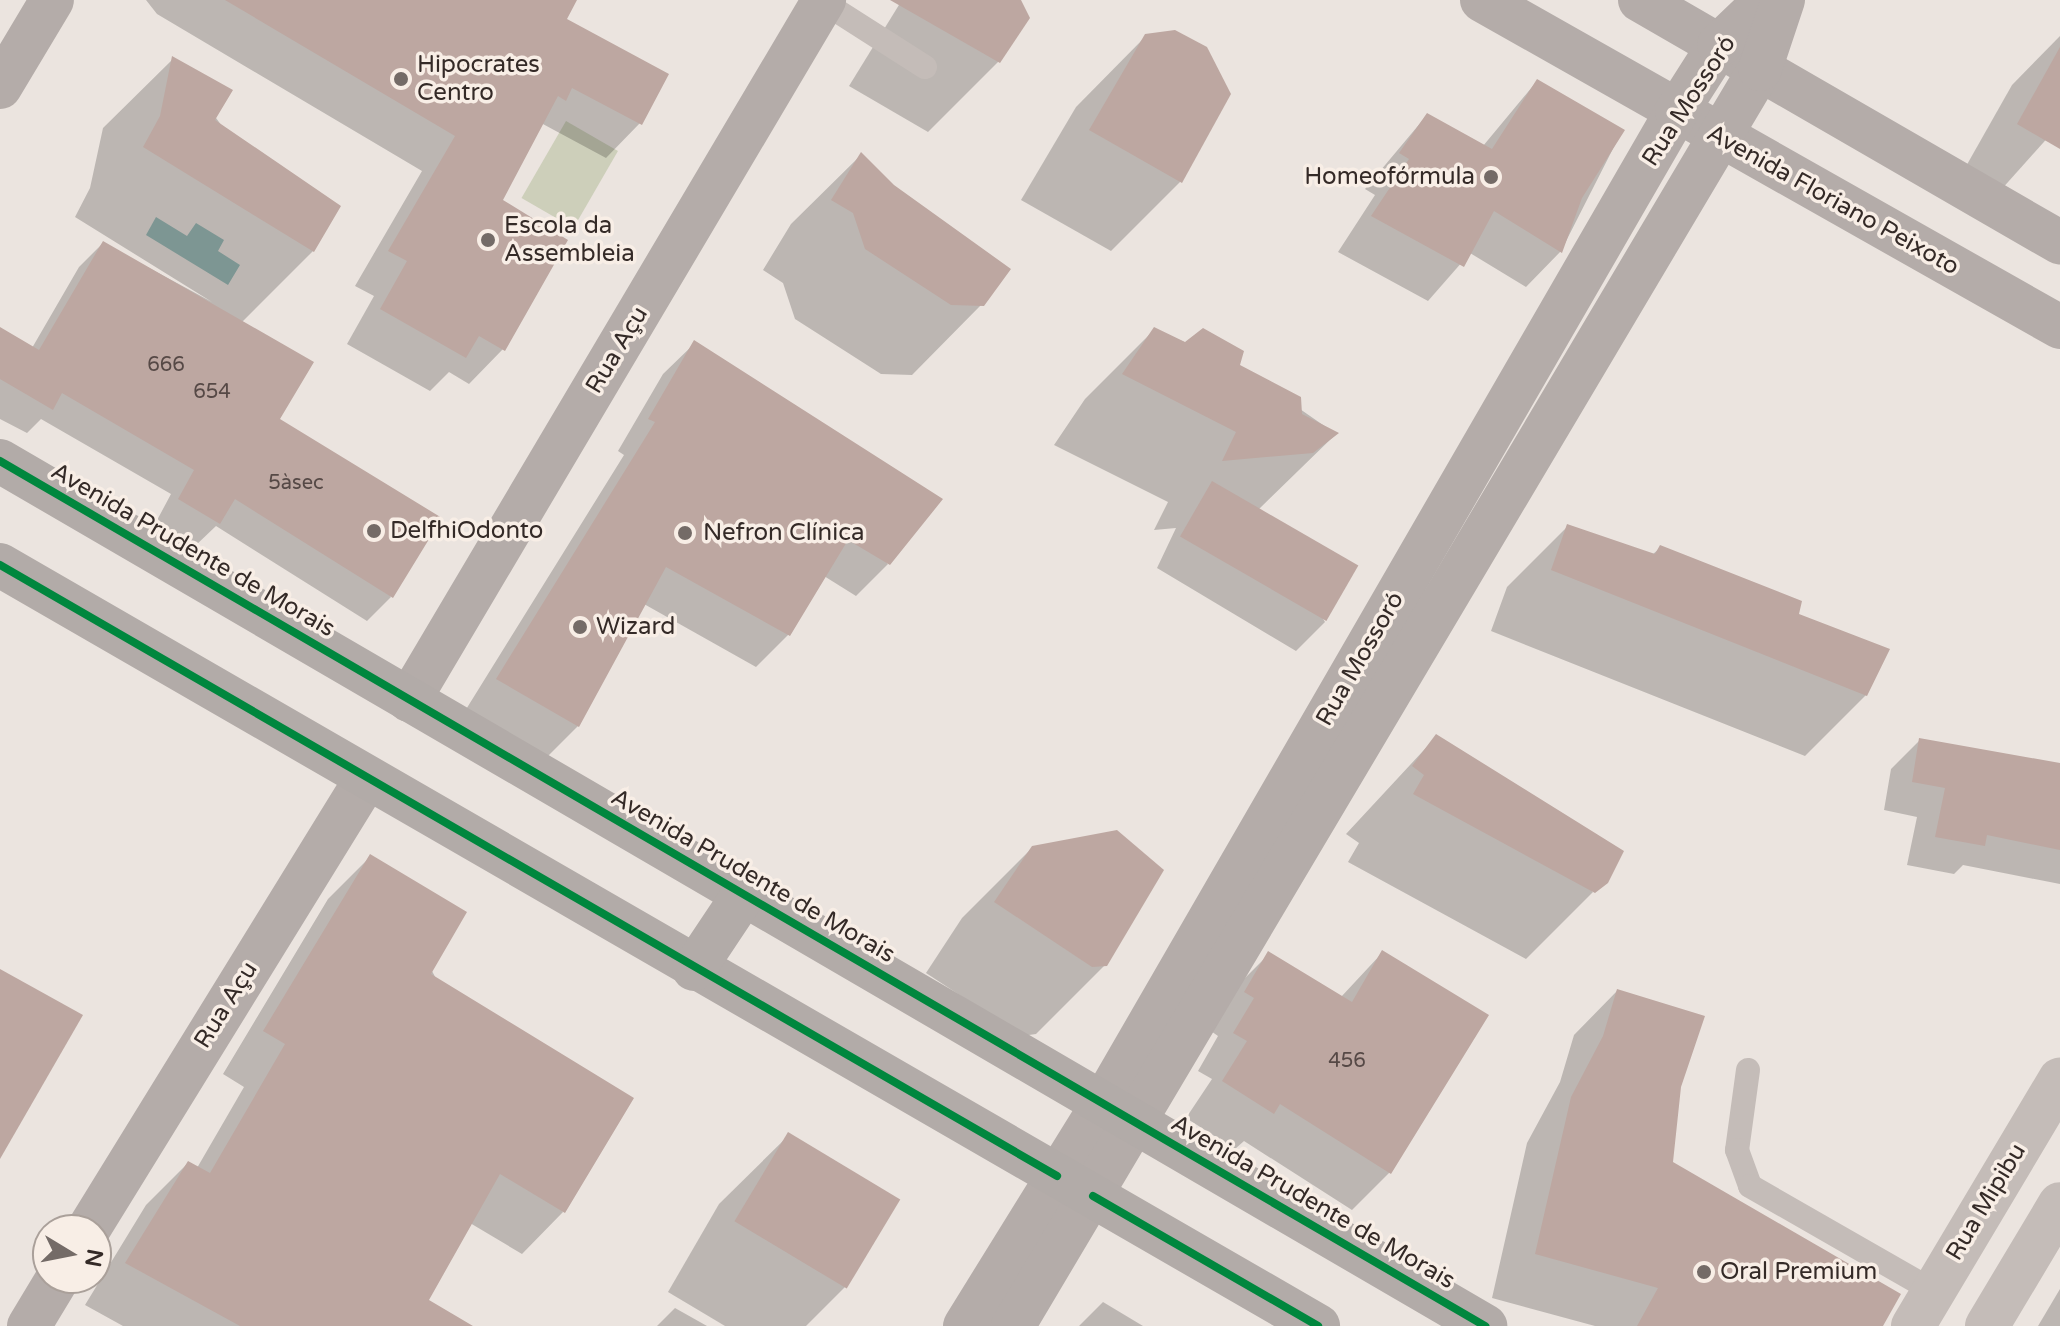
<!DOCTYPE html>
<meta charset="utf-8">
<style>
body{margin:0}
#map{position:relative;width:2060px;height:1326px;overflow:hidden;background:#ebe4df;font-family:"Varela Round",sans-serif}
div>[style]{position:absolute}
.green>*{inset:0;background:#cdcfba;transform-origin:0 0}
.water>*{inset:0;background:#9dbcb8}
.shadow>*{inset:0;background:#0003}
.building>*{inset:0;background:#bda7a1;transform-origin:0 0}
.lane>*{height:24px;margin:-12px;padding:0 12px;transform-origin:12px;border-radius:12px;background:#c4bcb8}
.street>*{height:44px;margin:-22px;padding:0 22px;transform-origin:22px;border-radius:22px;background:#c4bcb8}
.secondary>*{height:44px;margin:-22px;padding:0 22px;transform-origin:22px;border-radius:22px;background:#b4aca9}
.primary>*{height:44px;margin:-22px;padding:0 22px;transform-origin:22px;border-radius:22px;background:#b2aba8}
.cycleway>*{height:8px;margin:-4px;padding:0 4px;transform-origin:4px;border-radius:4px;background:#00873e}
.dots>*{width:22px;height:22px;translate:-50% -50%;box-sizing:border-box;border:4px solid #f8eee6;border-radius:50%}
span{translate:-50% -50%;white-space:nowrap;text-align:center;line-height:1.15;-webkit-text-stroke:7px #f8eee6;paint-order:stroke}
.number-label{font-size:20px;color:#564946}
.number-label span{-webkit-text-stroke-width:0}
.poi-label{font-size:24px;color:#342a27}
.left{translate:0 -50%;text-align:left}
.right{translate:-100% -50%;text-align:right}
.street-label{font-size:24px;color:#342a27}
.north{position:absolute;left:32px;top:1214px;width:80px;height:80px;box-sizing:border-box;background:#f8eee6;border:2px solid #aaa09a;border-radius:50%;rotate:100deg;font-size:22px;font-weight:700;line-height:32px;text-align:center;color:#342a27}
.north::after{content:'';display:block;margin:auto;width:28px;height:36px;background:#746b67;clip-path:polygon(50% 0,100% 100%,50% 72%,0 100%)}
</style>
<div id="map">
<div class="green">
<i style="left:566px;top:121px;width:60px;height:89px;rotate:30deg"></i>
</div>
<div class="water">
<i style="clip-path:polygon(156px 217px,187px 236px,196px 223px,224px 240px,218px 251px,240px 265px,228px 285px,146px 235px)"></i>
</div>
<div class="shadow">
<i style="clip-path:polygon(146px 0,552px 0,640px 123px,606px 158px,541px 123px,500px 200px,503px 349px,469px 384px,449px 372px,430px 391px,347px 344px,374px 296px,355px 286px,422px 171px,157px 14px)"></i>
<i style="clip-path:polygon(902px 0,1018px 0,998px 62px,928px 132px,849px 86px)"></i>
<i style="clip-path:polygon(1146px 36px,1180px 182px,1111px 251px,1021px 200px,1076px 107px)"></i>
<i style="clip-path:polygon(2060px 36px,2060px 124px,1983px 210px,1952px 191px,2012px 85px)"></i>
<i style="clip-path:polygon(173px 59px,313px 251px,241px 323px,278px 420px,391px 597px,367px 621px,216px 526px,194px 547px,155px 524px,171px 494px,41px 419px,27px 433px,0 419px,0 330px,32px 348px,79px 267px,103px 243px,212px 302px,75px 217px,90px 188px,103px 128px)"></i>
<i style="clip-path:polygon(1537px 81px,1622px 131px,1561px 251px,1526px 287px,1470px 253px,1428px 301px,1338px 252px,1375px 195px,1365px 189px,1427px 115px,1483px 146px)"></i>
<i style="clip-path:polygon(861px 155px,982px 304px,912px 375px,881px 374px,795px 319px,783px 283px,763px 270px,791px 224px)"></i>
<i style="clip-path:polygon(1155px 329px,1238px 366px,1336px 434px,1258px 510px,1325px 622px,1296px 651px,1157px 568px,1176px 528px,1154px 530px,1168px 502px,1054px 445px,1085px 399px)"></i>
<i style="clip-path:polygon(695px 343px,888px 564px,856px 596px,824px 576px,788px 635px,756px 667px,644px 604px,578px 726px,546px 758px,465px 711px,624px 455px,618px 451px,663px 374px)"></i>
<i style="clip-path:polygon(1568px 526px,1652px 555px,1661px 547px,1797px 615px,1866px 695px,1805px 756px,1491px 631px,1507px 587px)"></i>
<i style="clip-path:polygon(1436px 737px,1593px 892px,1526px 959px,1348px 862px,1359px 843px,1346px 834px)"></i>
<i style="clip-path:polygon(1920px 740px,2060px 765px,2060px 884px,1963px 865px,1954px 874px,1907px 865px,1917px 817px,1884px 810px,1891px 769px)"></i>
<i style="clip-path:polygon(1032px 848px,1106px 964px,1036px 1034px,1022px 1036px,926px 973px,962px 918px)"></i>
<i style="clip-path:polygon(370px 857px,563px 1212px,522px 1254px,470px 1223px,426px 1301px,469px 1326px,123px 1326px,85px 1305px,146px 1205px,188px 1163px,197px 1168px,244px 1087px,223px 1074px,328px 899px)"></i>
<i style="clip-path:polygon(1382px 953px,1486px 1016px,1389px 1173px,1352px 1210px,1244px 1141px,1235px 1149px,1186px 1118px,1212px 1079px,1198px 1071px,1218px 1036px,1208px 1029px,1232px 991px,1269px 954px,1341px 997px)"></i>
<i style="clip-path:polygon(1617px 991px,1679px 1087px,1671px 1163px,1880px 1326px,1595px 1326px,1492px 1298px,1527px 1143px,1560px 1082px,1574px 1035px)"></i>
<i style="clip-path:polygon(789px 1135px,845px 1287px,806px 1326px,725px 1326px,668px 1292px,719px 1204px)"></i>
<i style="clip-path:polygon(2060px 1289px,2060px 1326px,2038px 1326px)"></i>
<i style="clip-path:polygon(1103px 1302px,1143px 1326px,1079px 1326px)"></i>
<i style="clip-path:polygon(675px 1308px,707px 1326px,657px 1326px)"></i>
</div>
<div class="building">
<i style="clip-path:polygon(225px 0,577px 0,567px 19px,669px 74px,642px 125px,572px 88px,566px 101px,558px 96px,503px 200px,568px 240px,505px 351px,479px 336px,466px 358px,380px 309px,407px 261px,388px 251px,455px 136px)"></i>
<i style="clip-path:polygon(890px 0,1021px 0,1030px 18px,1000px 63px)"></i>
<i style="clip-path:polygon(1175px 30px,1207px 47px,1231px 94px,1182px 183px,1089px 130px,1145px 34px)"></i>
<i style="clip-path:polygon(2060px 47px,2060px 149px,2017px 124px)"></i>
<i style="clip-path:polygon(172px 56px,233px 90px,215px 120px,341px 206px,314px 252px,143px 147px,160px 116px)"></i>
<i style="clip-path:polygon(1537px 79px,1625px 130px,1582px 198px,1562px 253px,1494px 211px,1464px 267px,1371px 216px,1409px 159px,1399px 153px,1427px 113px,1492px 149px)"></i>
<i style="clip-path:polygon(861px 152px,894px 185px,1011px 269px,984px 306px,951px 305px,865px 249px,853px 213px,831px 200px)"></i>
<i style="clip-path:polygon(103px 241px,314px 362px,280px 419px,442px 518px,393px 598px,235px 499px,220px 524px,178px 499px,194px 470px,62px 393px,53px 410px,0 379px,0 327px,39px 350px)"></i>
<i style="clip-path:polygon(1154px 327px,1185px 342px,1203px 328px,1244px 351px,1240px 365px,1301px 397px,1302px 414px,1339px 433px,1313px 453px,1222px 461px,1236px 432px,1122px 374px)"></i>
<i style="clip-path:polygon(694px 340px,943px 499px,890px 565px,848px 540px,790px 636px,666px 567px,579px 727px,496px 679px,655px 422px,648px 419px)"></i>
<i style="left:1212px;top:481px;width:169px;height:64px;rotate:30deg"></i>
<i style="clip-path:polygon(1567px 524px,1655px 554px,1660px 545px,1802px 601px,1799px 614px,1890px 649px,1867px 696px,1551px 570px)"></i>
<i style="clip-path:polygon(1436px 734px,1624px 851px,1608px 883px,1595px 893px,1413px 794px,1424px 775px,1412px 766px)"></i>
<i style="clip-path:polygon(1919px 738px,2060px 763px,2060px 850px,1987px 835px,1985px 846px,1935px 837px,1945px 788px,1912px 782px)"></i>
<i style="clip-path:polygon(1117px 830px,1164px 870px,1107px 966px,1092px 967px,994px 902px,1032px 846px)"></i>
<i style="clip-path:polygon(370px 854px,467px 912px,431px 974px,634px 1098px,565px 1213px,500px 1174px,429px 1300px,473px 1326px,240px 1326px,125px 1263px,188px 1161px,210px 1173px,285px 1044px,263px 1031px)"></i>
<i style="clip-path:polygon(1382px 950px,1489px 1015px,1391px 1174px,1280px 1104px,1274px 1114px,1222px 1081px,1247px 1041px,1233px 1033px,1254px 998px,1244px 992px,1268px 951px,1352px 1002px)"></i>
<i style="clip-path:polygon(0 969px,83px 1015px,0 1159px)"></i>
<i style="clip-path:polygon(1617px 989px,1705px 1016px,1681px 1087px,1673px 1162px,1901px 1294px,1883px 1326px,1637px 1326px,1658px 1288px,1535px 1254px,1571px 1097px,1603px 1036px)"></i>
<i style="left:788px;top:1132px;width:131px;height:104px;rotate:31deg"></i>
</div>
<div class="lane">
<i style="left:823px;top:2px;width:121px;rotate:32.5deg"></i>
<i style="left:1748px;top:1070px;width:81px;rotate:97.8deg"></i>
<i style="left:1737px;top:1150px;width:38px;rotate:70deg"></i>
<i style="left:1750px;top:1186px;width:211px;rotate:29.8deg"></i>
</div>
<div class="street">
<i style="left:1913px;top:1326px;width:287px;rotate:-59.2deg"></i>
<i style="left:1987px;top:1326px;width:142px;rotate:-59.1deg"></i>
</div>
<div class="secondary">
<i style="left:1482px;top:0;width:664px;rotate:29.5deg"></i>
<i style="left:1640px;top:0;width:485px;rotate:30deg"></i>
<i style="left:0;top:87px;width:101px;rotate:-59.1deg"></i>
<i style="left:409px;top:700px;width:814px;rotate:-59.34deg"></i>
<i style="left:88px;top:1230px;width:528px;rotate:-58.33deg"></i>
<i style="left:29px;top:1326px;width:56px;rotate:-58.9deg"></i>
<i style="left:965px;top:1326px;width:264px;rotate:-58.2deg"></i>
<i style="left:1104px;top:1102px;width:1145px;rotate:-59.96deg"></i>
<i style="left:1677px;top:111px;width:78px;rotate:-57.5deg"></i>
<i style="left:1719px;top:45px;width:65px;rotate:-43.8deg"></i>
<i style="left:1013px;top:1326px;width:1462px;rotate:-59.28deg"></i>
<i style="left:1760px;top:69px;width:73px;rotate:-71.6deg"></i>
</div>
<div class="primary">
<i style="left:0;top:461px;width:1719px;rotate:30.22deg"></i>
<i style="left:0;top:565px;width:1522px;rotate:30deg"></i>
<i style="left:694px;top:969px;width:90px;rotate:-56.3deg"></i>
</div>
<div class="cycleway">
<i style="left:0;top:461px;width:1719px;rotate:30.22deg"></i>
<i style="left:0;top:565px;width:1221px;rotate:30.03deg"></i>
<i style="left:1093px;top:1196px;width:260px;rotate:30deg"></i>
</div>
<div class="dots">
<i style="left:401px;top:79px;background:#746b67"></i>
<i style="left:1491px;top:177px;background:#746b67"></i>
<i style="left:488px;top:240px;background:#746b67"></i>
<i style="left:374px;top:531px;background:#746b67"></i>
<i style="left:685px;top:533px;background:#746b67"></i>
<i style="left:580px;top:627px;background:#746b67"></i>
<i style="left:1704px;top:1272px;background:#746b67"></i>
</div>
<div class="number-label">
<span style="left:166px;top:365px">666</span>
<span style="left:212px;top:392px">654</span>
<span style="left:296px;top:483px">5àsec</span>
<span style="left:1347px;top:1061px">456</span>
</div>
<div class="poi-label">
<span class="left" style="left:417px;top:79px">Hipocrates<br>Centro</span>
<span class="right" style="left:1475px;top:177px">Homeofórmula</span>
<span class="left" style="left:504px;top:240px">Escola da<br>Assembleia</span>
<span class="left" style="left:390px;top:531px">DelfhiOdonto</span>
<span class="left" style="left:703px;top:533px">Nefron Clínica</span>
<span class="left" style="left:596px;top:627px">Wizard</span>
<span class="left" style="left:1720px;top:1272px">Oral Premium</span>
</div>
<div class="street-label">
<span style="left:1689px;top:101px;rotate:-57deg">Rua Mossoró</span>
<span style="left:1833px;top:200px;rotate:29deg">Avenida Floriano Peixoto</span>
<span style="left:617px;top:350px;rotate:-59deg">Rua Açu</span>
<span style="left:193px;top:550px;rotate:30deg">Avenida Prudente de Morais</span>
<span style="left:1360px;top:659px;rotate:-60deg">Rua Mossoró</span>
<span style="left:753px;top:876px;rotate:30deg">Avenida Prudente de Morais</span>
<span style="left:226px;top:1005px;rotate:-58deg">Rua Açu</span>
<span style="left:1313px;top:1202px;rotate:30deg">Avenida Prudente de Morais</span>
<span style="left:1986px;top:1202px;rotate:-59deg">Rua Mipibu</span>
</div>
<div class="north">N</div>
</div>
